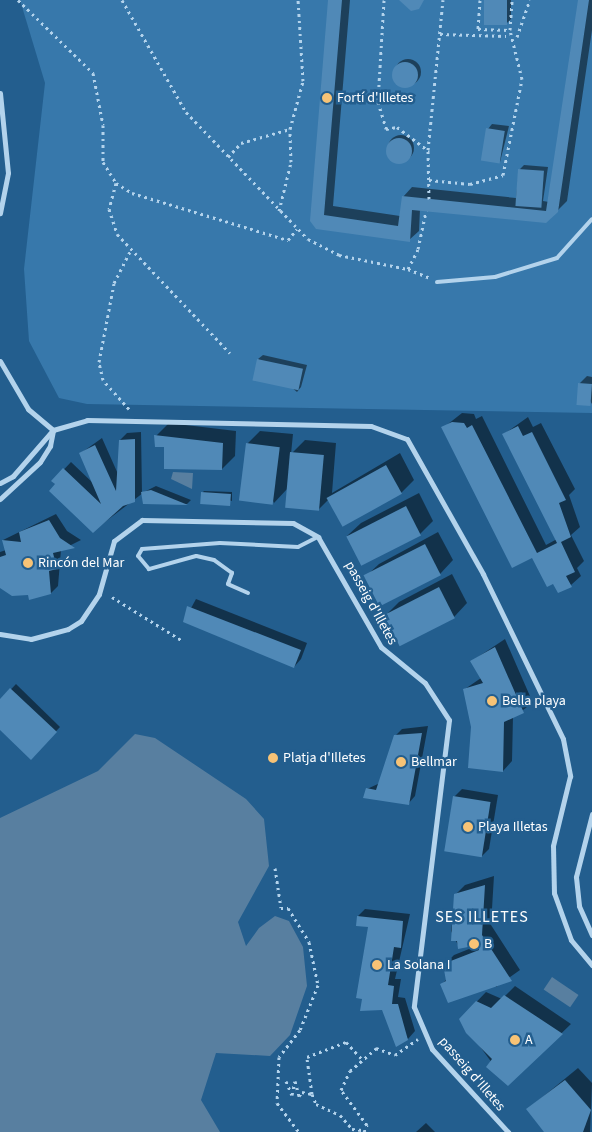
<!DOCTYPE html>
<meta charset="utf-8">
<style>
body{margin:0}
#map{position:relative;width:592px;height:1132px;overflow:hidden;background:#235e8e;font-family:"Source Sans 3",sans-serif}
div>[style]{position:absolute}
.green>*{inset:0;background:#3778ab}
.water>*{inset:0;background:#587fa0;transform-origin:0 0}
.shadow>*{inset:0;background:#0007}
.round{border-radius:50%}
.building>*{inset:0;background:#5089b7;transform-origin:0 0}
.path>*{height:3px;margin-top:-1.5px;transform-origin:0;background:repeating-linear-gradient(90deg,#b3d3ec 0 2.5px,transparent 0 6.5px)}
.service>*{height:4px;margin:-2px;padding:0 2px;transform-origin:2px;border-radius:2px;background:#b3d3ec}
.minor>*{height:5px;margin:-2.5px;padding:0 2.5px;transform-origin:2.5px;border-radius:2.5px;background:#b3d3ec}
.dots>*{width:14px;height:14px;translate:-50% -50%;box-sizing:border-box;border:2px solid #235e8e;border-radius:50%}
span{translate:-50% -50%;white-space:nowrap;text-align:center;line-height:1.15;-webkit-text-stroke:5px #235e8e;paint-order:stroke}
.poi-label{font-size:14px;color:#fff}
.left{translate:0 -50%;text-align:left}
.street-label{font-size:14px;color:#fff}
.quarter-label{font-size:16px;color:#fff;letter-spacing:1px}
</style>
<div id="map">
<div class="green">
<i style="clip-path:polygon(20px 0,592px 0,592px 413px,87px 404px,59px 398px,29px 341px,24px 269px,45px 83px)"></i>
</div>
<div class="water">
<i style="clip-path:polygon(173px 472px,193px 473px,192px 489px,171px 479px)"></i>
<i style="clip-path:polygon(135px 734px,155px 738px,246px 799px,264px 819px,269px 866px,238px 922px,246px 946px,259px 928px,275px 916px,289px 921px,303px 947px,307px 986px,290px 1035px,270px 1056px,216px 1053px,201px 1100px,220px 1132px,0 1132px,0 818px,98px 771px)"></i>
<i style="left:552px;top:977px;width:32px;height:15px;rotate:34deg"></i>
</div>
<div class="shadow">
<i style="clip-path:polygon(329px 0,350px 0,333px 206px,400px 216px,403px 197px,412px 187px,516px 198px,519px 170px,524px 165px,548px 167px,543px 201px,549px 202px,579px 0,592px 0,592px 30px,567px 201px,546px 222px,420px 209px,419px 231px,409px 240px,317px 228px)"></i>
<i style="clip-path:polygon(486px 0,511px 0,511px 19px,506px 24px)"></i>
<i class="round" style="left:395px;top:59px;width:26px;height:26px"></i>
<i style="clip-path:polygon(492px 124px,509px 126px,500px 162px,488px 129px)"></i>
<i class="round" style="left:388px;top:135px;width:26px;height:26px"></i>
<i style="clip-path:polygon(263px 355px,307px 365px,301px 387px,297px 392px,258px 359px)"></i>
<i style="clip-path:polygon(587px 376px,592px 377px,592px 404px,579px 384px)"></i>
<i style="clip-path:polygon(462px 413px,474px 414px,476px 419px,482px 416px,546px 545px,557px 539px,504px 434px,528px 417px,533px 427px,541px 423px,575px 489px,569px 495px,580px 527px,571px 535px,584px 561px,577px 568px,581px 576px,571px 585px,533px 556px,443px 428px)"></i>
<i style="clip-path:polygon(169px 423px,236px 431px,235px 456px,222px 469px,156px 436px)"></i>
<i style="clip-path:polygon(260px 431px,293px 434px,291px 454px,305px 440px,336px 443px,332px 493px,400px 453px,414px 480px,401px 493px,329px 499px,318px 510px,288px 488px,274px 503px,247px 444px)"></i>
<i style="clip-path:polygon(141px 432px,142px 493px,156px 486px,191px 500px,187px 504px,144px 503px,143px 493px,93px 531px,53px 481px,71px 462px,93px 483px,81px 453px,102px 438px,118px 474px,120px 440px,127px 433px)"></i>
<i style="clip-path:polygon(204px 491px,232px 492px,232px 501px,202px 493px)"></i>
<i style="clip-path:polygon(419px 493px,433px 521px,420px 534px,347px 536px,361px 523px)"></i>
<i style="clip-path:polygon(56px 514px,67px 531px,81px 540px,61px 550px,58px 586px,51px 593px,29px 593px,0 575px,0 552px,6px 550px,3px 540px)"></i>
<i style="clip-path:polygon(438px 532px,453px 560px,440px 574px,365px 577px,379px 564px)"></i>
<i style="clip-path:polygon(452px 574px,467px 603px,454px 617px,386px 615px,399px 602px)"></i>
<i style="clip-path:polygon(196px 599px,307px 643px,301px 659px,294px 667px,184px 621px)"></i>
<i style="clip-path:polygon(505px 639px,533px 703px,513px 717px,512px 761px,503px 771px,473px 727px,465px 689px,481px 678px,472px 661px)"></i>
<i style="clip-path:polygon(16px 684px,60px 727px,31px 758px,0 729px,0 701px)"></i>
<i style="clip-path:polygon(428px 726px,415px 796px,408px 804px,367px 789px,380px 783px,395px 736px,402px 729px)"></i>
<i style="clip-path:polygon(462px 789px,498px 795px,489px 849px,482px 856px,454px 797px)"></i>
<i style="clip-path:polygon(494px 876px,491px 925px,520px 970px,496px 987px,494px 982px,442px 984px,447px 979px,444px 965px,454px 955px,479px 945px,459px 947px,451px 931px,456px 894px,465px 885px)"></i>
<i style="clip-path:polygon(365px 909px,410px 914px,395px 979px,401px 979px,398px 997px,405px 998px,415px 1031px,408px 1039px,383px 1009px,362px 1010px,370px 926px,358px 916px)"></i>
<i style="clip-path:polygon(515px 986px,571px 1024px,508px 1085px,460px 1019px,486px 992px,502px 999px)"></i>
<i style="clip-path:polygon(578px 1068px,592px 1083px,590px 1132px,546px 1132px,528px 1109px)"></i>
<i style="clip-path:polygon(426px 1123px,435px 1132px,416px 1132px)"></i>
</div>
<div class="building">
<i style="clip-path:polygon(328px 0,342px 0,324px 215px,398px 226px,402px 196px,546px 211px,578px 0,589px 0,558px 212px,546px 223px,412px 210px,410px 242px,316px 229px,310px 221px)"></i>
<i style="clip-path:polygon(399px 0,424px 0,419px 9px,411px 11px)"></i>
<i style="left:484px;top:0;width:23px;height:25px"></i>
<i class="round" style="left:392px;top:62px;width:26px;height:26px"></i>
<i style="left:486px;top:128px;width:19px;height:33px;rotate:9deg"></i>
<i class="round" style="left:386px;top:138px;width:26px;height:26px"></i>
<i style="left:518px;top:169px;width:26px;height:37px;rotate:4deg"></i>
<i style="left:257px;top:359px;width:47px;height:22px;rotate:12deg"></i>
<i style="left:578px;top:383px;width:14px;height:22px;rotate:4deg"></i>
<i style="clip-path:polygon(452px 422px,464px 423px,467px 428px,472px 425px,537px 553px,557px 543px,502px 434px,518px 426px,523px 436px,532px 432px,566px 500px,559px 503px,571px 537px,561px 542px,575px 572px,566px 576px,572px 587px,558px 593px,553px 584px,547px 587px,532px 558px,512px 568px,441px 427px)"></i>
<i style="clip-path:polygon(154px 435px,223px 443px,222px 470px,164px 469px,164px 447px,155px 447px)"></i>
<i style="clip-path:polygon(135px 439px,135px 502px,123px 506px,93px 533px,49px 491px,55px 484px,51px 481px,63px 468px,101px 504px,79px 453px,95px 445px,116px 491px,119px 440px)"></i>
<i style="left:246px;top:443px;width:34px;height:58px;rotate:7deg"></i>
<i style="left:290px;top:452px;width:34px;height:56px;rotate:5deg"></i>
<i style="left:386px;top:465px;width:33px;height:68px;rotate:61deg"></i>
<i style="clip-path:polygon(151px 490px,188px 505px,143px 504px,141px 492px)"></i>
<i style="left:201px;top:492px;width:30px;height:12px;rotate:4deg"></i>
<i style="left:406px;top:506px;width:33px;height:67px;rotate:63deg"></i>
<i style="clip-path:polygon(49px 520px,60px 538px,75px 548px,53px 553px,57px 569px,49px 571px,51px 594px,29px 600px,28px 595px,12px 596px,0 588px,0 557px,6px 555px,2px 540px,21px 542px,19px 532px)"></i>
<i style="left:425px;top:544px;width:35px;height:69px;rotate:63deg"></i>
<i style="left:439px;top:587px;width:35px;height:62px;rotate:63deg"></i>
<i style="clip-path:polygon(187px 606px,301px 650px,294px 668px,183px 622px)"></i>
<i style="clip-path:polygon(495px 647px,524px 713px,504px 722px,503px 772px,468px 768px,471px 727px,463px 689px,483px 683px,470px 661px)"></i>
<i style="clip-path:polygon(10px 688px,57px 732px,31px 760px,0 730px,0 699px)"></i>
<i style="clip-path:polygon(422px 733px,409px 805px,363px 798px,366px 788px,376px 790px,394px 735px)"></i>
<i style="left:453px;top:796px;width:38px;height:56px;rotate:9deg"></i>
<i style="clip-path:polygon(485px 885px,482px 935px,512px 981px,448px 1003px,440px 984px,446px 981px,443px 964px,479px 950px,478px 945px,458px 949px,457px 941px,451px 941px,454px 894px)"></i>
<i style="clip-path:polygon(357px 916px,403px 921px,401px 948px,394px 947px,388px 985px,394px 986px,392px 1004px,398px 1004px,408px 1040px,396px 1047px,382px 1010px,360px 1011px,362px 999px,356px 998px,368px 927px,356px 926px)"></i>
<i style="clip-path:polygon(504px 995px,563px 1034px,508px 1086px,486px 1067px,492px 1059px,466px 1033px,459px 1019px,476px 1001px,491px 1008px)"></i>
<i style="clip-path:polygon(565px 1080px,591px 1110px,583px 1132px,544px 1132px,526px 1109px)"></i>
</div>
<div class="path">
<i style="left:18px;top:0;width:105px;rotate:44.2deg"></i>
<i style="left:93px;top:73px;width:53px;rotate:79.1deg"></i>
<i style="left:103px;top:125px;width:37px;rotate:90deg"></i>
<i style="left:103px;top:162px;width:25px;rotate:58deg"></i>
<i style="left:116px;top:183px;width:27px;rotate:105deg"></i>
<i style="left:109px;top:209px;width:26px;rotate:72deg"></i>
<i style="left:117px;top:234px;width:164px;rotate:46.5deg"></i>
<i style="left:122px;top:0;width:129px;rotate:60.3deg"></i>
<i style="left:186px;top:112px;width:176px;rotate:46.2deg"></i>
<i style="left:308px;top:239px;width:35px;rotate:27deg"></i>
<i style="left:339px;top:255px;width:70px;rotate:11.5deg"></i>
<i style="left:408px;top:269px;width:24px;rotate:22deg"></i>
<i style="left:384px;top:0;width:102px;rotate:93.4deg"></i>
<i style="left:378px;top:102px;width:28px;rotate:73deg"></i>
<i style="left:386px;top:129px;width:11px;rotate:-10deg"></i>
<i style="left:397px;top:127px;width:39px;rotate:37deg"></i>
<i style="left:480px;top:0;width:29px;rotate:94deg"></i>
<i style="left:478px;top:29px;width:32px;rotate:2deg"></i>
<i style="left:440px;top:34px;width:66px;rotate:1.7deg"></i>
<i style="left:517px;top:37px;width:39px;rotate:-71deg"></i>
<i style="left:228px;top:157px;width:19px;rotate:-47deg"></i>
<i style="left:241px;top:143px;width:51px;rotate:-15.9deg"></i>
<i style="left:429px;top:180px;width:41px;rotate:5.6deg"></i>
<i style="left:470px;top:184px;width:34px;rotate:-15deg"></i>
<i style="left:503px;top:175px;width:98px;rotate:-78.8deg"></i>
<i style="left:522px;top:79px;width:50px;rotate:-103.8deg"></i>
<i style="left:510px;top:30px;width:30px;rotate:-86deg"></i>
<i style="left:116px;top:183px;width:19px;rotate:32deg"></i>
<i style="left:132px;top:193px;width:163px;rotate:16.8deg"></i>
<i style="left:288px;top:240px;width:14px;rotate:-51deg"></i>
<i style="left:429px;top:199px;width:49px;rotate:-91.2deg"></i>
<i style="left:428px;top:150px;width:151px;rotate:-84.3deg"></i>
<i style="left:279px;top:211px;width:50px;rotate:-76.2deg"></i>
<i style="left:291px;top:162px;width:33px;rotate:-92deg"></i>
<i style="left:290px;top:129px;width:50px;rotate:-74.8deg"></i>
<i style="left:303px;top:81px;width:81px;rotate:-93.5deg"></i>
<i style="left:408px;top:269px;width:22px;rotate:-63deg"></i>
<i style="left:418px;top:249px;width:39px;rotate:-78deg"></i>
<i style="left:129px;top:409px;width:39px;rotate:-132deg"></i>
<i style="left:103px;top:380px;width:18px;rotate:-103deg"></i>
<i style="left:99px;top:362px;width:80px;rotate:-79.2deg"></i>
<i style="left:114px;top:283px;width:36px;rotate:-63deg"></i>
<i style="left:112px;top:597px;width:81px;rotate:31.9deg"></i>
<i style="left:275px;top:868px;width:40px;rotate:81.5deg"></i>
<i style="left:281px;top:908px;width:7px"></i>
<i style="left:288px;top:908px;width:40px;rotate:58deg"></i>
<i style="left:309px;top:942px;width:44px;rotate:78.2deg"></i>
<i style="left:318px;top:985px;width:48px;rotate:111.8deg"></i>
<i style="left:300px;top:1030px;width:34px;rotate:128deg"></i>
<i style="left:279px;top:1057px;width:46px;rotate:92.5deg"></i>
<i style="left:277px;top:1103px;width:36px;rotate:53deg"></i>
<i style="left:286px;top:1081px;width:15px;rotate:67deg"></i>
<i style="left:292px;top:1095px;width:14px;rotate:-78deg"></i>
<i style="left:295px;top:1081px;width:16px;rotate:75deg"></i>
<i style="left:299px;top:1096px;width:5px;rotate:-53deg"></i>
<i style="left:302px;top:1092px;width:10px;rotate:11deg"></i>
<i style="left:312px;top:1094px;width:37px;rotate:-98deg"></i>
<i style="left:307px;top:1057px;width:42px;rotate:-21deg"></i>
<i style="left:346px;top:1042px;width:25px;rotate:47deg"></i>
<i style="left:312px;top:1094px;width:11px;rotate:68deg"></i>
<i style="left:316px;top:1104px;width:26px;rotate:25deg"></i>
<i style="left:340px;top:1115px;width:18px;rotate:49deg"></i>
<i style="left:352px;top:1129px;width:10px;rotate:6deg"></i>
<i style="left:364px;top:1132px;width:8px;rotate:-67deg"></i>
<i style="left:367px;top:1125px;width:44px;rotate:-126.6deg"></i>
<i style="left:341px;top:1090px;width:21px;rotate:-65deg"></i>
<i style="left:350px;top:1071px;width:35px;rotate:-41deg"></i>
<i style="left:376px;top:1048px;width:20px;rotate:20deg"></i>
<i style="left:395px;top:1055px;width:28px;rotate:-35deg"></i>
</div>
<div class="service">
<i style="left:437px;top:282px;width:58px;rotate:-4.9deg"></i>
<i style="left:495px;top:277px;width:65px;rotate:-17deg"></i>
<i style="left:557px;top:258px;width:52px;rotate:-48.1deg"></i>
<i style="left:248px;top:593px;width:22px;rotate:-156deg"></i>
<i style="left:228px;top:584px;width:12px;rotate:-70deg"></i>
<i style="left:232px;top:573px;width:22px;rotate:-144deg"></i>
<i style="left:214px;top:560px;width:18px;rotate:-167deg"></i>
<i style="left:196px;top:556px;width:49px;rotate:164.5deg"></i>
<i style="left:149px;top:569px;width:17px;rotate:-130deg"></i>
<i style="left:138px;top:556px;width:8px;rotate:-60deg"></i>
<i style="left:142px;top:549px;width:78px;rotate:-4.4deg"></i>
<i style="left:220px;top:543px;width:78px;rotate:2.9deg"></i>
<i style="left:298px;top:547px;width:22px;rotate:-27deg"></i>
</div>
<div class="minor">
<i style="left:0;top:93px;width:80px;rotate:84.3deg"></i>
<i style="left:8px;top:173px;width:41px;rotate:101.3deg"></i>
<i style="left:0;top:361px;width:56px;rotate:59.7deg"></i>
<i style="left:28px;top:409px;width:33px;rotate:40deg"></i>
<i style="left:0;top:483px;width:15px;rotate:-28deg"></i>
<i style="left:13px;top:476px;width:61px;rotate:-49deg"></i>
<i style="left:53px;top:430px;width:35px;rotate:-16deg"></i>
<i style="left:87px;top:420px;width:284px;rotate:1.2deg"></i>
<i style="left:371px;top:426px;width:38px;rotate:20deg"></i>
<i style="left:407px;top:439px;width:155px;rotate:60.6deg"></i>
<i style="left:483px;top:574px;width:183px;rotate:64.1deg"></i>
<i style="left:563px;top:739px;width:38px;rotate:79deg"></i>
<i style="left:570px;top:776px;width:72px;rotate:103.7deg"></i>
<i style="left:553px;top:846px;width:47px;rotate:88.8deg"></i>
<i style="left:554px;top:893px;width:50px;rotate:70.1deg"></i>
<i style="left:571px;top:940px;width:33px;rotate:50deg"></i>
<i style="left:0;top:499px;width:54px;rotate:-42.8deg"></i>
<i style="left:40px;top:462px;width:19px;rotate:-58deg"></i>
<i style="left:50px;top:446px;width:16px;rotate:-79deg"></i>
<i style="left:0;top:634px;width:31px;rotate:9deg"></i>
<i style="left:31px;top:639px;width:38px;rotate:-15deg"></i>
<i style="left:68px;top:629px;width:15px;rotate:-32deg"></i>
<i style="left:81px;top:621px;width:32px;rotate:-56deg"></i>
<i style="left:99px;top:594px;width:55px;rotate:-74.2deg"></i>
<i style="left:114px;top:541px;width:35px;rotate:-37deg"></i>
<i style="left:142px;top:520px;width:151px;rotate:1.1deg"></i>
<i style="left:293px;top:523px;width:29px;rotate:29deg"></i>
<i style="left:318px;top:537px;width:127px;rotate:60.2deg"></i>
<i style="left:381px;top:647px;width:57px;rotate:39.3deg"></i>
<i style="left:425px;top:683px;width:44px;rotate:57deg"></i>
<i style="left:449px;top:720px;width:289px;rotate:97deg"></i>
<i style="left:414px;top:1007px;width:46px;rotate:66.8deg"></i>
<i style="left:432px;top:1049px;width:113px;rotate:47.5deg"></i>
<i style="left:592px;top:814px;width:65px;rotate:104.3deg"></i>
<i style="left:576px;top:877px;width:29px;rotate:84deg"></i>
<i style="left:579px;top:906px;width:32px;rotate:66deg"></i>
</div>
<div class="dots">
<i style="left:327px;top:98px;background:#f7c376"></i>
<i style="left:28px;top:563px;background:#f7c376"></i>
<i style="left:492px;top:701px;background:#f7c376"></i>
<i style="left:273px;top:758px;background:#f7c376"></i>
<i style="left:401px;top:762px;background:#f7c376"></i>
<i style="left:468px;top:827px;background:#f7c376"></i>
<i style="left:474px;top:944px;background:#f7c376"></i>
<i style="left:377px;top:965px;background:#f7c376"></i>
<i style="left:515px;top:1040px;background:#f7c376"></i>
</div>
<div class="poi-label">
<span class="left" style="left:337px;top:98px">Fortí d'Illetes</span>
<span class="left" style="left:38px;top:563px">Rincón del Mar</span>
<span class="left" style="left:502px;top:701px">Bella playa</span>
<span class="left" style="left:283px;top:758px">Platja d'Illetes</span>
<span class="left" style="left:411px;top:762px">Bellmar</span>
<span class="left" style="left:478px;top:827px">Playa Illetas</span>
<span class="left" style="left:484px;top:944px">B</span>
<span class="left" style="left:387px;top:965px">La Solana I</span>
<span class="left" style="left:525px;top:1040px">A</span>
</div>
<div class="street-label">
<span style="left:371px;top:603px;rotate:61deg">passeig d'Illetes</span>
<span style="left:472px;top:1074px;rotate:49deg">passeig d'Illetes</span>
</div>
<div class="quarter-label">
<span style="left:482px;top:917px">SES ILLETES</span>
</div>
</div>
